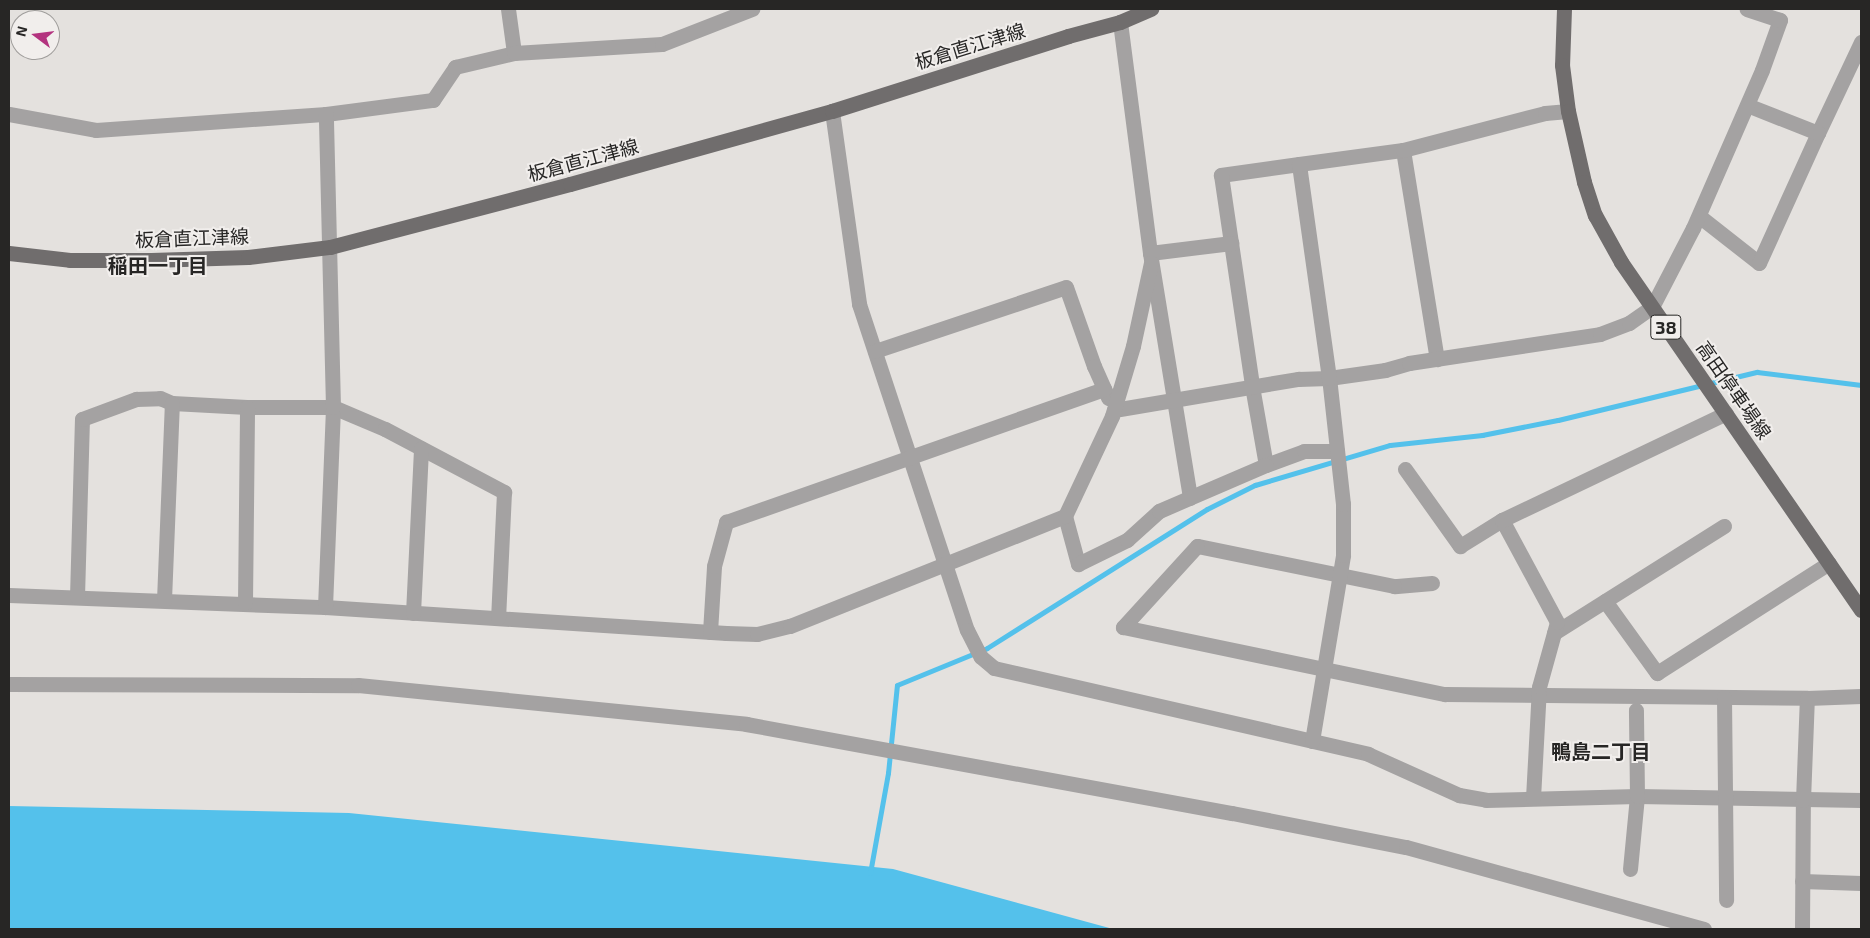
<!DOCTYPE html>
<meta charset="utf-8">
<style>
body{margin:0}
#map{position:relative;width:1870px;height:938px;overflow:hidden;background:#e4e1de;font-family:"Exo 2","Noto Sans JP",sans-serif}
div>[style]{position:absolute}
.water>*{inset:0;background:#54c1eb}
.stream>*{height:5px;margin:-2.5px;padding:0 2.5px;transform-origin:2.5px;border-radius:2.5px;background:#54c1eb}
.minor>*{height:15px;margin:-7.5px;padding:0 7.5px;transform-origin:7.5px;border-radius:7.5px;background:#a4a2a2}
.major>*{height:15px;margin:-7.5px;padding:0 7.5px;transform-origin:7.5px;border-radius:7.5px;background:#706d6d}
span{translate:-50% -50%;white-space:nowrap;text-align:center;line-height:1.15;-webkit-text-stroke:4px #f1eeec;paint-order:stroke}
.shield-label span{padding:1px 4px;background:#f1eeec;border:1px solid;border-radius:4px;-webkit-text-stroke-width:0}
.shield-label{font-size:18px;color:#272625;font-weight:700}
.street-label{font-size:19px;color:#272625}
.neighbourhood-label{font-size:20px;color:#272625;font-weight:700}
.frame{position:absolute;inset:0;border:10px solid #272625;pointer-events:none}
.north{position:absolute;left:10px;top:10px;width:50px;height:50px;box-sizing:border-box;background:#f1eeec;border:1px solid #a09e9c;border-radius:50%;rotate:285deg;font-size:14px;font-weight:700;line-height:20px;text-align:center;color:#272625}
.north::after{content:'';display:block;margin:auto;width:18px;height:22px;background:#b3337f;clip-path:polygon(50% 0,100% 100%,50% 72%,0 100%)}
</style>
<div id="map">
<div class="water">
<i style="clip-path:polygon(9px 806px,349px 813px,893px 869px,1113px 929px,9px 929px)"></i>
</div>
<div class="stream">
<i style="left:870px;top:873px;width:102px;rotate:-79.8deg"></i>
<i style="left:888px;top:773px;width:88px;rotate:-84.2deg"></i>
<i style="left:897px;top:685px;width:97px;rotate:-22.3deg"></i>
<i style="left:987px;top:648px;width:260px;rotate:-32.3deg"></i>
<i style="left:1207px;top:509px;width:54px;rotate:-26.6deg"></i>
<i style="left:1255px;top:485px;width:141px;rotate:-16.5deg"></i>
<i style="left:1390px;top:445px;width:93px;rotate:-6.2deg"></i>
<i style="left:1482px;top:435px;width:77px;rotate:-11.2deg"></i>
<i style="left:1558px;top:420px;width:205px;rotate:-13.6deg"></i>
<i style="left:1757px;top:372px;width:105px;rotate:7.1deg"></i>
</div>
<div class="minor">
<i style="left:508px;top:9px;width:44px;rotate:82.2deg"></i>
<i style="left:1120px;top:22px;width:233px;rotate:82.6deg"></i>
<i style="left:1150px;top:253px;width:248px;rotate:80.7deg"></i>
<i style="left:832px;top:111px;width:195px;rotate:82deg"></i>
<i style="left:859px;top:304px;width:343px;rotate:71.7deg"></i>
<i style="left:967px;top:630px;width:30px;rotate:63deg"></i>
<i style="left:981px;top:657px;width:17px;rotate:40deg"></i>
<i style="left:994px;top:668px;width:384px;rotate:12.9deg"></i>
<i style="left:1368px;top:754px;width:100px;rotate:24.3deg"></i>
<i style="left:1459px;top:795px;width:27px;rotate:10deg"></i>
<i style="left:1486px;top:800px;width:151px;rotate:-1.5deg"></i>
<i style="left:1637px;top:796px;width:224px;rotate:1deg"></i>
<i style="left:9px;top:114px;width:88px;rotate:10.4deg"></i>
<i style="left:96px;top:130px;width:231px;rotate:-4deg"></i>
<i style="left:326px;top:114px;width:108px;rotate:-7.5deg"></i>
<i style="left:433px;top:100px;width:40px;rotate:-56deg"></i>
<i style="left:455px;top:67px;width:61px;rotate:-13.3deg"></i>
<i style="left:514px;top:53px;width:148px;rotate:-3.5deg"></i>
<i style="left:662px;top:44px;width:97px;rotate:-21.3deg"></i>
<i style="left:1818px;top:133px;width:101px;rotate:-64.7deg"></i>
<i style="left:1403px;top:150px;width:212px;rotate:80.8deg"></i>
<i style="left:1299px;top:164px;width:79px;rotate:172deg"></i>
<i style="left:1221px;top:175px;width:213px;rotate:81.6deg"></i>
<i style="left:1252px;top:386px;width:80px;rotate:80deg"></i>
<i style="left:1266px;top:465px;width:40px;rotate:-20.2deg"></i>
<i style="left:1304px;top:451px;width:33px"></i>
<i style="left:1699px;top:216px;width:76px;rotate:38.1deg"></i>
<i style="left:1759px;top:263px;width:143px;rotate:-65.6deg"></i>
<i style="left:1818px;top:133px;width:76px;rotate:-158.5deg"></i>
<i style="left:1150px;top:253px;width:82px;rotate:-7deg"></i>
<i style="left:875px;top:351px;width:201px;rotate:-18.5deg"></i>
<i style="left:1066px;top:287px;width:84px;rotate:70.5deg"></i>
<i style="left:1094px;top:366px;width:35px;rotate:66deg"></i>
<i style="left:1114px;top:410px;width:187px;rotate:-9.6deg"></i>
<i style="left:1298px;top:379px;width:31px;rotate:-2deg"></i>
<i style="left:1329px;top:378px;width:57px;rotate:-8.1deg"></i>
<i style="left:1385px;top:370px;width:25px;rotate:-16deg"></i>
<i style="left:1409px;top:363px;width:193px;rotate:-8.6deg"></i>
<i style="left:1600px;top:334px;width:31px;rotate:-21deg"></i>
<i style="left:1629px;top:323px;width:28px;rotate:-35deg"></i>
<i style="left:1652px;top:307px;width:89px;rotate:-62.6deg"></i>
<i style="left:1693px;top:228px;width:172px;rotate:-66.4deg"></i>
<i style="left:1762px;top:70px;width:53px;rotate:-70.2deg"></i>
<i style="left:1780px;top:20px;width:35px;rotate:-162deg"></i>
<i style="left:1405px;top:469px;width:95px;rotate:54.5deg"></i>
<i style="left:1460px;top:546px;width:49px;rotate:-31.8deg"></i>
<i style="left:1065px;top:516px;width:50px;rotate:74.8deg"></i>
<i style="left:1078px;top:564px;width:55px;rotate:-26.1deg"></i>
<i style="left:1127px;top:540px;width:43px;rotate:-42.2deg"></i>
<i style="left:1159px;top:511px;width:116px;rotate:-23.3deg"></i>
<i style="left:1432px;top:583px;width:38px;rotate:175deg"></i>
<i style="left:1394px;top:586px;width:201px;rotate:-168.5deg"></i>
<i style="left:1197px;top:546px;width:110px;rotate:132.4deg"></i>
<i style="left:1123px;top:627px;width:329px;rotate:11.8deg"></i>
<i style="left:1445px;top:694px;width:362px;rotate:0.6deg"></i>
<i style="left:9px;top:595px;width:316px;rotate:2.2deg"></i>
<i style="left:325px;top:607px;width:402px;rotate:3.7deg"></i>
<i style="left:726px;top:633px;width:31px;rotate:2deg"></i>
<i style="left:757px;top:634px;width:34px;rotate:-14deg"></i>
<i style="left:790px;top:626px;width:296px;rotate:-21.8deg"></i>
<i style="left:1065px;top:516px;width:110px;rotate:-64.8deg"></i>
<i style="left:1112px;top:416px;width:73px;rotate:-73.3deg"></i>
<i style="left:1133px;top:346px;width:85px;rotate:-77.8deg"></i>
<i style="left:77px;top:597px;width:178px;rotate:-88.4deg"></i>
<i style="left:82px;top:419px;width:58px;rotate:-20.3deg"></i>
<i style="left:136px;top:399px;width:24px;rotate:-2deg"></i>
<i style="left:160px;top:398px;width:13px;rotate:23deg"></i>
<i style="left:172px;top:403px;width:75px;rotate:3.1deg"></i>
<i style="left:247px;top:407px;width:86px"></i>
<i style="left:333px;top:407px;width:56px;rotate:22.9deg"></i>
<i style="left:385px;top:429px;width:135px;rotate:27.9deg"></i>
<i style="left:504px;top:492px;width:126px;rotate:92.7deg"></i>
<i style="left:164px;top:600px;width:197px;rotate:-87.7deg"></i>
<i style="left:1605px;top:601px;width:89px;rotate:54.2deg"></i>
<i style="left:1657px;top:673px;width:204px;rotate:-32.6deg"></i>
<i style="left:245px;top:603px;width:196px;rotate:-89.4deg"></i>
<i style="left:325px;top:607px;width:200px;rotate:-87.7deg"></i>
<i style="left:333px;top:407px;width:293px;rotate:-91.4deg"></i>
<i style="left:413px;top:613px;width:165px;rotate:-87.2deg"></i>
<i style="left:710px;top:632px;width:66px;rotate:-86.5deg"></i>
<i style="left:714px;top:566px;width:46px;rotate:-74.7deg"></i>
<i style="left:726px;top:522px;width:401px;rotate:-19.4deg"></i>
<i style="left:1554px;top:633px;width:201px;rotate:-32.2deg"></i>
<i style="left:9px;top:684px;width:349px;rotate:0.2deg"></i>
<i style="left:358px;top:685px;width:390px;rotate:5.7deg"></i>
<i style="left:746px;top:724px;width:494px;rotate:10.4deg"></i>
<i style="left:1232px;top:813px;width:177px;rotate:11.1deg"></i>
<i style="left:1406px;top:847px;width:309px;rotate:15.4deg"></i>
<i style="left:1724px;top:697px;width:203px;rotate:89.4deg"></i>
<i style="left:1312px;top:741px;width:189px;rotate:-80.5deg"></i>
<i style="left:1343px;top:555px;width:51px;rotate:-90deg"></i>
<i style="left:1343px;top:504px;width:127px;rotate:-96.3deg"></i>
<i style="left:1329px;top:378px;width:216px;rotate:-98deg"></i>
<i style="left:1299px;top:164px;width:105px;rotate:-7.7deg"></i>
<i style="left:1403px;top:150px;width:147px;rotate:-14.6deg"></i>
<i style="left:1545px;top:113px;width:23px;rotate:-5deg"></i>
<i style="left:1533px;top:798px;width:111px;rotate:-86.9deg"></i>
<i style="left:1539px;top:687px;width:67px;rotate:-74.5deg"></i>
<i style="left:1557px;top:622px;width:116px;rotate:-118.3deg"></i>
<i style="left:1502px;top:520px;width:248px;rotate:-25.5deg"></i>
<i style="left:1630px;top:869px;width:73px;rotate:-84.5deg"></i>
<i style="left:1637px;top:796px;width:86px;rotate:-90.7deg"></i>
<i style="left:1802px;top:881px;width:59px;rotate:1.9deg"></i>
<i style="left:1802px;top:929px;width:129px;rotate:-89.6deg"></i>
<i style="left:1803px;top:800px;width:102px;rotate:-87.8deg"></i>
<i style="left:1807px;top:698px;width:54px;rotate:-2.1deg"></i>
</div>
<div class="major">
<i style="left:1564px;top:9px;width:56px;rotate:92deg"></i>
<i style="left:1562px;top:65px;width:46px;rotate:82.6deg"></i>
<i style="left:1568px;top:111px;width:73px;rotate:77.3deg"></i>
<i style="left:1584px;top:182px;width:35px;rotate:72deg"></i>
<i style="left:1595px;top:215px;width:54px;rotate:61deg"></i>
<i style="left:1621px;top:262px;width:423px;rotate:55.4deg"></i>
<i style="left:9px;top:253px;width:61px;rotate:6.5deg"></i>
<i style="left:70px;top:260px;width:81px"></i>
<i style="left:151px;top:260px;width:97px;rotate:-1.8deg"></i>
<i style="left:248px;top:257px;width:83px;rotate:-7deg"></i>
<i style="left:330px;top:247px;width:248px;rotate:-14.7deg"></i>
<i style="left:570px;top:184px;width:272px;rotate:-15.6deg"></i>
<i style="left:832px;top:111px;width:248px;rotate:-17.6deg"></i>
<i style="left:1068px;top:36px;width:54px;rotate:-15.1deg"></i>
<i style="left:1120px;top:22px;width:34px;rotate:-23deg"></i>
</div>
<div class="shield-label">
<span style="left:1666px;top:327px">38</span>
</div>
<div class="street-label">
<span style="left:970px;top:46px;rotate:-17deg">板倉直江津線</span>
<span style="left:583px;top:160px;rotate:-15deg">板倉直江津線</span>
<span style="left:192px;top:238px;rotate:-2deg">板倉直江津線</span>
<span style="left:1734px;top:390px;rotate:55deg">高田停車場線</span>
</div>
<div class="neighbourhood-label">
<span style="left:158px;top:265px">稲田一丁目</span>
<span style="left:1601px;top:751px">鴨島二丁目</span>
</div>
<div class="frame"></div>
<div class="north">N</div>
</div>
